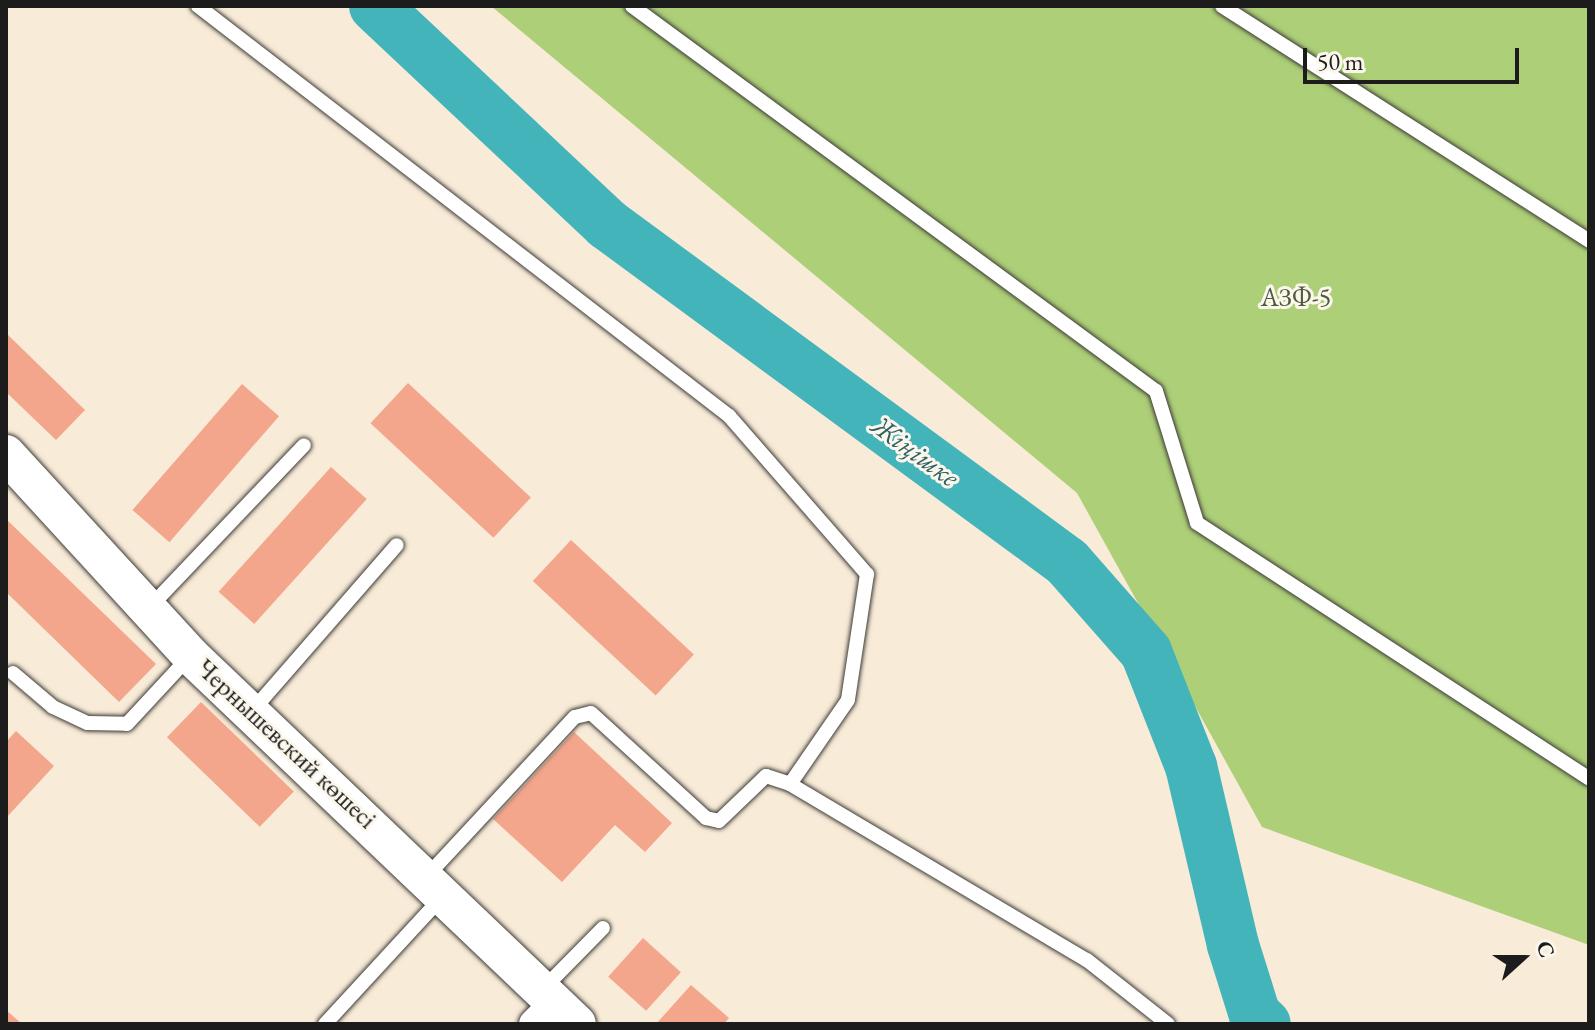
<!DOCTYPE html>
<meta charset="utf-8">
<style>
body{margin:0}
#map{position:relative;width:1595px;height:1030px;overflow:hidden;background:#f8ebd7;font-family:"EB Garamond",serif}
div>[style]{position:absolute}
.green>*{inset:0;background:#adcf78}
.river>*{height:52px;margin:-26px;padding:0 26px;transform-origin:26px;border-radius:26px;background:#44b4bb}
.building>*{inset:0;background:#f4a68d;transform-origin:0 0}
.roads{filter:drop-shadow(0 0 2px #3d3b38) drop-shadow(0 0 2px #3d3b38)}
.service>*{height:14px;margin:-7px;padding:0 7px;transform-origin:7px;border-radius:7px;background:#fff}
.minor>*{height:30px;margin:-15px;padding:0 15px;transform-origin:15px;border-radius:15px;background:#fff}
.tertiary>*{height:38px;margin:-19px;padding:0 19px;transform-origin:19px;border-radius:19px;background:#fff}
span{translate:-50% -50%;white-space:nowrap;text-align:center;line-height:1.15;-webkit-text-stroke:6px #fbf7ec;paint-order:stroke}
.park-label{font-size:26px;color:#4f5b3c}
.street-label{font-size:26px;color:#1c1c1c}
.water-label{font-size:28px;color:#2e6064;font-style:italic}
.frame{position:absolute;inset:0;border:8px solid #1c1c1c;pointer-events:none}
.north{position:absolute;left:1483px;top:918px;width:80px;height:80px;-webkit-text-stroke:6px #fbf7ec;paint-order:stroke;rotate:69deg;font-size:22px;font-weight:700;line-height:32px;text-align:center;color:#1c1c1c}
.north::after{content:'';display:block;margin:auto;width:28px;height:36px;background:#1c1c1c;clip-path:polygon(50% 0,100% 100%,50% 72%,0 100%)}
.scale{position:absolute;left:1303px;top:48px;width:216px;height:36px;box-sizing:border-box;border:4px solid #1c1c1c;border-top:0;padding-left:10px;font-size:24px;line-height:28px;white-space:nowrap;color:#1c1c1c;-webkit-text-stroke:6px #fbf7ec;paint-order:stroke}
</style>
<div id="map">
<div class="green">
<i style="clip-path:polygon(491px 6px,1589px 6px,1589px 945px,1262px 827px,1077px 493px)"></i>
</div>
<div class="river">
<i style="left:375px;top:6px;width:318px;rotate:43.2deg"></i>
<i style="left:607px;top:224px;width:571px;rotate:36.31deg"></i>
<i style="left:1067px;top:562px;width:120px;rotate:48.7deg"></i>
<i style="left:1146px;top:652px;width:123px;rotate:68.5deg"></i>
<i style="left:1191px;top:766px;width:184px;rotate:76.8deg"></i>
<i style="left:1233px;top:945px;width:73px;rotate:72.6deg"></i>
<i style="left:1255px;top:1015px;width:13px;rotate:42deg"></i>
</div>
<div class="building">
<i style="clip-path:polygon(6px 333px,85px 410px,56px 440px,6px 392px)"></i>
<i style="left:408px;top:383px;width:168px;height:55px;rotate:43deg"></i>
<i style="left:242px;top:384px;width:49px;height:167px;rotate:41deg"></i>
<i style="left:331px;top:467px;width:48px;height:168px;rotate:42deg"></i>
<i style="clip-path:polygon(6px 519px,156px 664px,119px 702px,6px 592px)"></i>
<i style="left:571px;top:540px;width:168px;height:56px;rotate:43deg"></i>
<i style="left:201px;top:702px;width:129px;height:49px;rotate:44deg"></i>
<i style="clip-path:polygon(16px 731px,54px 766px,6px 818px,6px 742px)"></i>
<i style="clip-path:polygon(574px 732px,672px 823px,645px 852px,615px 825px,562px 882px,493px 819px)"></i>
<i style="left:643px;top:938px;width:51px;height:52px;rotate:42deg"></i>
<i style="clip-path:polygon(691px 985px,729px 1018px,724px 1024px,656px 1024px)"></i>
<i style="clip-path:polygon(6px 1010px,22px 1024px,6px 1024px)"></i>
</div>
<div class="roads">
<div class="service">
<i style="left:198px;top:6px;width:671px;rotate:37.67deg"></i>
<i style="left:729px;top:416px;width:210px;rotate:48.9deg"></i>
<i style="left:867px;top:574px;width:127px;rotate:98.6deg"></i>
<i style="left:848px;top:700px;width:102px;rotate:124.6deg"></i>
<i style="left:790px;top:784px;width:345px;rotate:30.7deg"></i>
<i style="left:1087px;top:960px;width:103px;rotate:38.3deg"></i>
<i style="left:632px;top:6px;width:650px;rotate:36.31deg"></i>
<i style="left:1156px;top:391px;width:138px;rotate:72.7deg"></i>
<i style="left:1197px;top:523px;width:468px;rotate:33.1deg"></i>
<i style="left:1222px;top:6px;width:436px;rotate:32.6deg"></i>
<i style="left:148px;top:609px;width:226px;rotate:-46.4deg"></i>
<i style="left:13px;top:673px;width:52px;rotate:40.4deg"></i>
<i style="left:53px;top:707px;width:38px;rotate:25deg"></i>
<i style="left:88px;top:723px;width:39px;rotate:1deg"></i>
<i style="left:127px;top:724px;width:93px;rotate:-47.2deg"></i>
<i style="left:252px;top:711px;width:220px;rotate:-48.9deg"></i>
<i style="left:427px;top:876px;width:217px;rotate:-47.1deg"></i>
<i style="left:575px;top:717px;width:16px;rotate:-14deg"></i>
<i style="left:591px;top:713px;width:156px;rotate:42.4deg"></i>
<i style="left:706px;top:818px;width:13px;rotate:13deg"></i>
<i style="left:719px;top:821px;width:65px;rotate:-43.8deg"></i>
<i style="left:766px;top:776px;width:25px;rotate:18deg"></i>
<i style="left:544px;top:988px;width:84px;rotate:-45.5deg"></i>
<i style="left:325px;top:1024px;width:173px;rotate:-47.3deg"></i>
</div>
<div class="minor">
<i style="left:534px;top:1024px;width:30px;rotate:-45deg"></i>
</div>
<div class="tertiary">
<i style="left:6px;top:454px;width:274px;rotate:47.5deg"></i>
<i style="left:191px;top:656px;width:533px;rotate:43.63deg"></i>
</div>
</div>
<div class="park-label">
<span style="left:1296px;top:298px">АЗФ-5</span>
</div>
<div class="street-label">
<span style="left:286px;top:744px;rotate:43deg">Чернышевский көшесі</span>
</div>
<div class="water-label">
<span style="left:916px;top:451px;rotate:36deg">Жіңішке</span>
</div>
<div class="frame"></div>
<div class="north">С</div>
<div class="scale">50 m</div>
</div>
